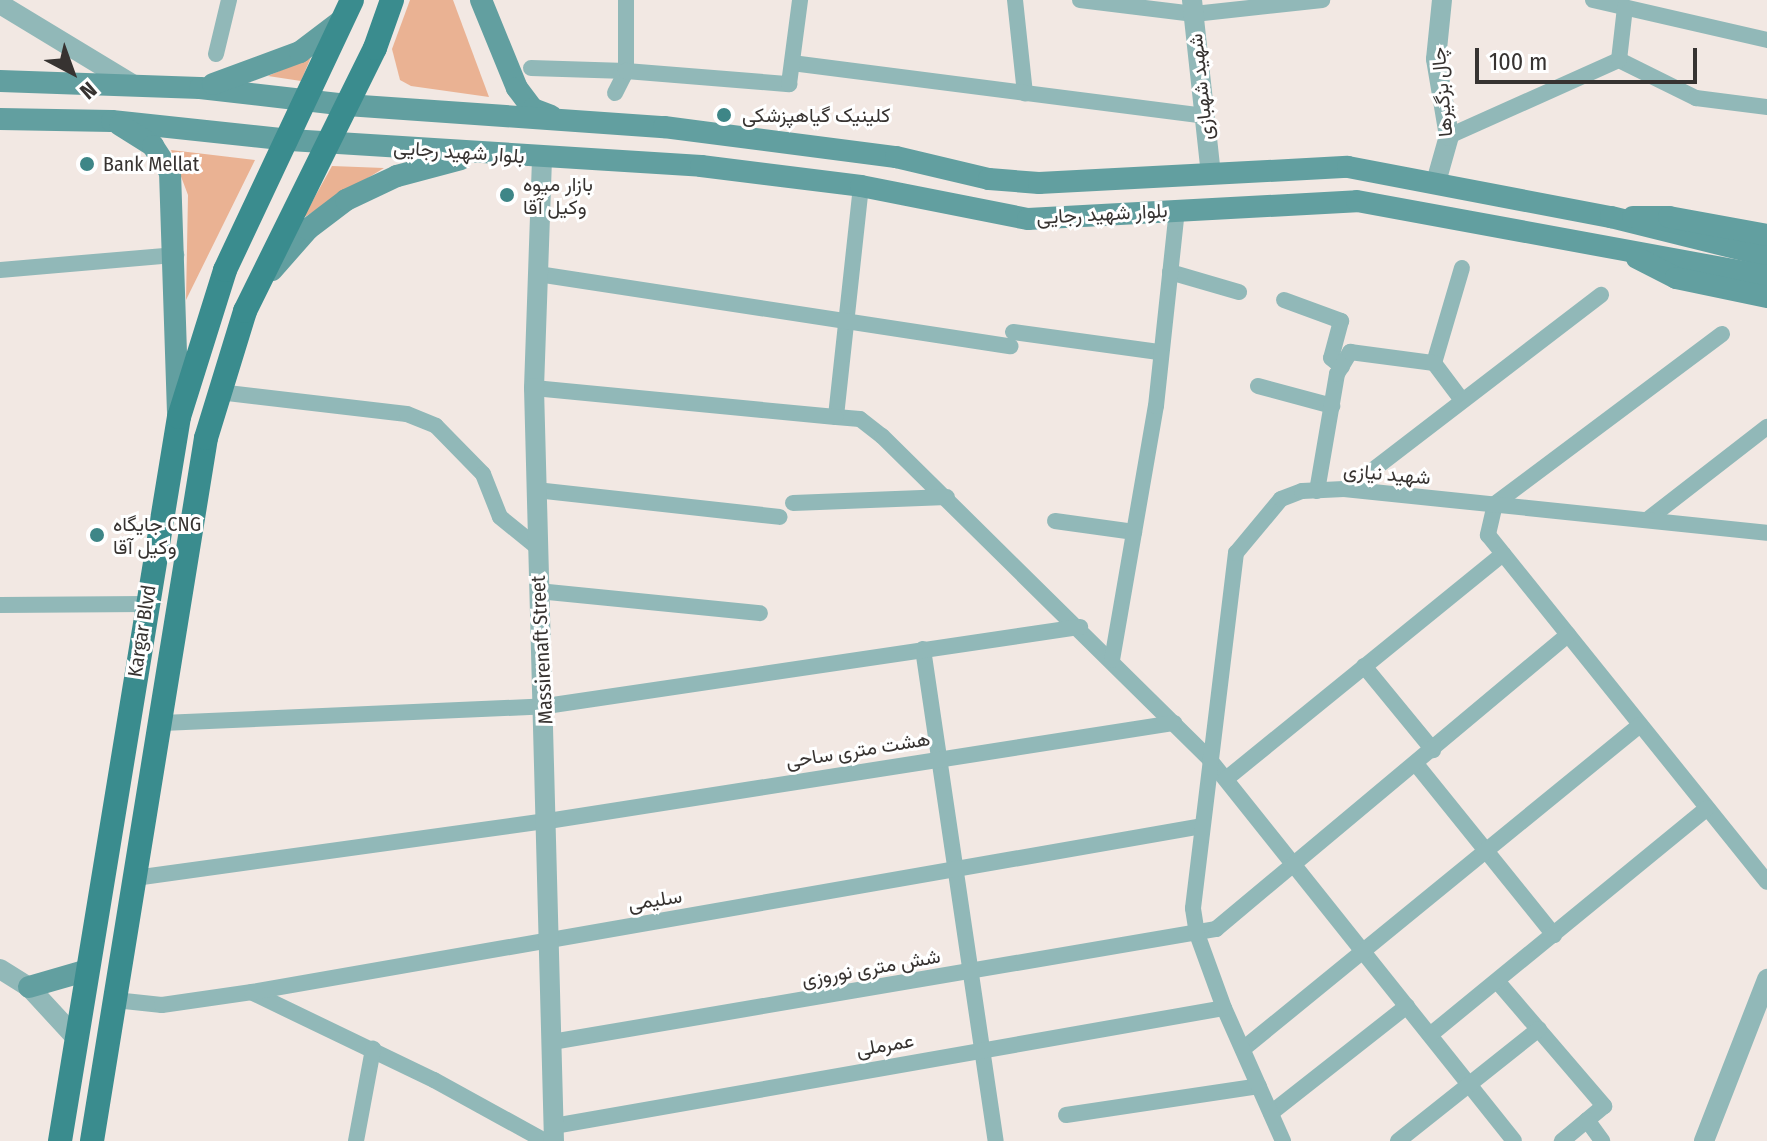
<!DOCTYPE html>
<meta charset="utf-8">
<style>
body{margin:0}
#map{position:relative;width:1767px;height:1141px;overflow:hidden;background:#f2e8e3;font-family:"Fira Sans Condensed",Vazirmatn,sans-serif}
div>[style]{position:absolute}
.green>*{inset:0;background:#eab293}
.minor>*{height:16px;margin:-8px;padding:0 8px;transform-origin:8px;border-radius:8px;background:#91b8b8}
.tertiary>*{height:20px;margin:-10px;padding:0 10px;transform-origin:10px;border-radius:10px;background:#91b8b8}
.secondary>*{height:22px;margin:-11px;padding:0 11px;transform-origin:11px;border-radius:11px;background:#629fa0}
.primary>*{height:24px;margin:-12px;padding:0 12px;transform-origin:12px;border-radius:12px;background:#3a8c8e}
.dots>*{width:22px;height:22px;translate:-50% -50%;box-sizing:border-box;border:4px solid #fff;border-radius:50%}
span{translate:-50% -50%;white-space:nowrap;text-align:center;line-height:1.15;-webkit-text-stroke:6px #fff;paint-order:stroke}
.street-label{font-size:20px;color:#373331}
.poi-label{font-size:20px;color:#373331}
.left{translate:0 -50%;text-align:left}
.north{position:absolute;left:32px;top:32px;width:80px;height:80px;-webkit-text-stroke:6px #fff;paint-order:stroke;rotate:139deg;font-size:22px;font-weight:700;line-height:32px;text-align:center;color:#373331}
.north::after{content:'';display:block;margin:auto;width:28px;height:36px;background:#373331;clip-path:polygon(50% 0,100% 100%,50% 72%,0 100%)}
.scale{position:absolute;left:1475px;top:48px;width:222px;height:36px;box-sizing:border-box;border:4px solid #373331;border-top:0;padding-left:10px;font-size:24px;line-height:28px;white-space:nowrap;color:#373331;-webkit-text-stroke:6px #fff;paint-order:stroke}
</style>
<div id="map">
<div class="green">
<i style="clip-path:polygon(410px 0,453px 0,489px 97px,411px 86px,400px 80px,392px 49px)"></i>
<i style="clip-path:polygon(311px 57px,301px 81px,268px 76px)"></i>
<i style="clip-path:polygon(171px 150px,255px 160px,186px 300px,188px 195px)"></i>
<i style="clip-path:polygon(332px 166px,384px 168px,303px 218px)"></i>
</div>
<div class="minor">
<i style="left:1015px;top:0;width:94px;rotate:83.9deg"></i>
<i style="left:1080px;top:0;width:115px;rotate:7deg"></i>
<i style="left:1194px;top:14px;width:129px;rotate:-6.2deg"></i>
<i style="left:1593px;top:0;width:179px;rotate:12.9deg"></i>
<i style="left:216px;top:54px;width:56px;rotate:-76.5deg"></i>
<i style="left:1619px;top:60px;width:86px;rotate:26.3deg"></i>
<i style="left:1696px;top:98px;width:72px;rotate:7.2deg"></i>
<i style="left:792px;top:63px;width:416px;rotate:7.3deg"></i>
<i style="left:531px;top:68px;width:95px;rotate:1.8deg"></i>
<i style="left:626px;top:71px;width:71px;rotate:-90deg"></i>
<i style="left:615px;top:93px;width:25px;rotate:-63deg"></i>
<i style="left:626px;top:71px;width:164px;rotate:4.6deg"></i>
<i style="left:789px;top:84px;width:85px;rotate:-82.5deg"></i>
<i style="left:1449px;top:136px;width:186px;rotate:-24.1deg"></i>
<i style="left:1619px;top:60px;width:53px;rotate:-83.5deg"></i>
<i style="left:861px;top:186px;width:232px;rotate:96.2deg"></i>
<i style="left:836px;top:417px;width:24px;rotate:5deg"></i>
<i style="left:860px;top:419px;width:28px;rotate:38deg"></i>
<i style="left:882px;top:436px;width:461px;rotate:44.6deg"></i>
<i style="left:1210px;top:760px;width:487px;rotate:51.4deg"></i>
<i style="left:0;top:270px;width:177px;rotate:-4.9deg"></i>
<i style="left:1170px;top:272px;width:72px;rotate:16.2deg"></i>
<i style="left:538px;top:274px;width:478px;rotate:8.7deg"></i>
<i style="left:1284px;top:300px;width:61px;rotate:20.2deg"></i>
<i style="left:1341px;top:321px;width:38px;rotate:105deg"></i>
<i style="left:1331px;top:358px;width:14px;rotate:39deg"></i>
<i style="left:1013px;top:332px;width:147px;rotate:7.8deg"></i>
<i style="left:1722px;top:334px;width:284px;rotate:143.2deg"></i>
<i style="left:1495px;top:504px;width:32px;rotate:103deg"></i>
<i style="left:1488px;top:535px;width:445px;rotate:51.2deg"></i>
<i style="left:1258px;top:386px;width:77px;rotate:15.1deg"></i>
<i style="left:534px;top:388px;width:303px;rotate:5.5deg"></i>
<i style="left:219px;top:392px;width:189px;rotate:6.7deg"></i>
<i style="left:407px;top:414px;width:31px;rotate:22deg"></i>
<i style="left:436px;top:426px;width:67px;rotate:45.6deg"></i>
<i style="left:483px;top:474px;width:46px;rotate:68.4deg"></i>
<i style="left:500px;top:517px;width:48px;rotate:39deg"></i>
<i style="left:1461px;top:399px;width:45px;rotate:-126.9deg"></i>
<i style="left:1434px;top:363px;width:99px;rotate:-73.6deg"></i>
<i style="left:1348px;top:489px;width:319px;rotate:-37.5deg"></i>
<i style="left:536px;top:490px;width:245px;rotate:6.3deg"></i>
<i style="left:1317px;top:491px;width:119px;rotate:-80.3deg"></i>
<i style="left:1337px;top:374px;width:26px;rotate:-59deg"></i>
<i style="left:1350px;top:352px;width:85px;rotate:7.5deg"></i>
<i style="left:793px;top:503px;width:154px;rotate:-2.2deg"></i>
<i style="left:1647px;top:520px;width:152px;rotate:-37.8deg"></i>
<i style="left:1055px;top:521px;width:80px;rotate:7.9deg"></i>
<i style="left:538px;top:591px;width:223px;rotate:5.7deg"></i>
<i style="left:0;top:605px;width:146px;rotate:-0.4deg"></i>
<i style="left:923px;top:649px;width:497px;rotate:81.6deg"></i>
<i style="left:1112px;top:660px;width:258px;rotate:-80.2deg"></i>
<i style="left:1156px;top:406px;width:197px;rotate:-83.9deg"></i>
<i style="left:1364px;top:666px;width:109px;rotate:50.6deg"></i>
<i style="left:162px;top:723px;width:384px;rotate:-2.5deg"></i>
<i style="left:546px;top:706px;width:540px;rotate:-8.42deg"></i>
<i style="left:1416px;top:764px;width:220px;rotate:51.1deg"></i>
<i style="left:1226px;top:779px;width:357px;rotate:-39.1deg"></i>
<i style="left:135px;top:878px;width:417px;rotate:-7.9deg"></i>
<i style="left:548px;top:821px;width:634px;rotate:-8.9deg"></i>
<i style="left:1497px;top:981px;width:165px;rotate:49.4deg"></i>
<i style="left:1604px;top:1106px;width:55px;rotate:140.2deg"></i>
<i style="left:253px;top:993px;width:201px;rotate:25.7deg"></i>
<i style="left:434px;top:1080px;width:127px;rotate:28.8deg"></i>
<i style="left:115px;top:1000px;width:47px;rotate:6.1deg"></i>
<i style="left:162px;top:1005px;width:91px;rotate:-8.2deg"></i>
<i style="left:252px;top:992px;width:964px;rotate:-9.91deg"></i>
<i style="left:1430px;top:1035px;width:358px;rotate:-39.3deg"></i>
<i style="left:552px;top:1042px;width:674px;rotate:-9.66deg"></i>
<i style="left:1216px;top:929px;width:459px;rotate:-39.9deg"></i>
<i style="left:1243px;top:1049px;width:512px;rotate:-39.22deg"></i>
<i style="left:1271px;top:1113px;width:173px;rotate:-38.2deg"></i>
<i style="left:1066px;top:1115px;width:195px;rotate:-8.5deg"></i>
<i style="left:1587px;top:1120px;width:26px;rotate:54deg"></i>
<i style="left:554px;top:1126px;width:680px;rotate:-9.99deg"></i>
<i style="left:356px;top:1141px;width:94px;rotate:-79.5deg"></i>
<i style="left:1283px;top:1141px;width:145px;rotate:-113.9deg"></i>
<i style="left:1224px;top:1008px;width:79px;rotate:-110deg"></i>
<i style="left:1197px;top:934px;width:26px;rotate:-99deg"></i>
<i style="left:1193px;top:908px;width:358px;rotate:-83.1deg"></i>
<i style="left:1236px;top:553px;width:70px;rotate:-50.2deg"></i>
<i style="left:1281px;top:499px;width:22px;rotate:-21deg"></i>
<i style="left:1302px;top:491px;width:42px;rotate:-2.7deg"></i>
<i style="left:1344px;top:489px;width:425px;rotate:5.9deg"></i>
<i style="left:1398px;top:1141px;width:180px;rotate:-38.5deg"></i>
</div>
<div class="tertiary">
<i style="left:1192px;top:0;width:175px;rotate:83.8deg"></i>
<i style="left:0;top:4px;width:157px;rotate:31.2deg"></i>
<i style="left:542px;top:159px;width:229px;rotate:92deg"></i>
<i style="left:534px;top:388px;width:753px;rotate:88.48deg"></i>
<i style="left:1436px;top:182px;width:48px;rotate:-74.2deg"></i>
<i style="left:1449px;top:136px;width:78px;rotate:-99.6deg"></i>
<i style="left:1436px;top:59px;width:59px;rotate:-84.2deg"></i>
<i style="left:0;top:969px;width:34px;rotate:32deg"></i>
<i style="left:29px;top:987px;width:71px;rotate:47.3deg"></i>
<i style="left:1704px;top:1141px;width:174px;rotate:-68.7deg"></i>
</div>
<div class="secondary">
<i style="left:481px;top:0;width:95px;rotate:67.8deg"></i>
<i style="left:517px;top:88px;width:26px;rotate:53deg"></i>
<i style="left:533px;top:109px;width:19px;rotate:21deg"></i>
<i style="left:0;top:81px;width:200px;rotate:2deg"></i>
<i style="left:200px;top:88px;width:148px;rotate:6.6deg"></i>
<i style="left:347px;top:105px;width:318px;rotate:4deg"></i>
<i style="left:664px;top:127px;width:234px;rotate:7.4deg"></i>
<i style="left:896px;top:157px;width:96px;rotate:13.3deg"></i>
<i style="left:989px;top:179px;width:50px;rotate:4.6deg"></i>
<i style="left:1039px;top:183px;width:309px;rotate:-3deg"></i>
<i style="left:1348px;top:167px;width:268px;rotate:10.8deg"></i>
<i style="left:1611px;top:217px;width:161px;rotate:14deg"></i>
<i style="left:213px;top:84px;width:93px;rotate:-20.2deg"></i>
<i style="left:300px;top:52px;width:53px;rotate:-37.3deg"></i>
<i style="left:0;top:119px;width:112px;rotate:1deg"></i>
<i style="left:112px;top:121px;width:179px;rotate:6.1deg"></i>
<i style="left:290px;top:140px;width:412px;rotate:3.6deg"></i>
<i style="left:701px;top:166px;width:161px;rotate:7.1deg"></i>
<i style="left:861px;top:186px;width:170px;rotate:11.2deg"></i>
<i style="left:1028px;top:219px;width:329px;rotate:-3.1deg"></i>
<i style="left:1357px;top:201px;width:417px;rotate:10.4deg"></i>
<i style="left:120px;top:125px;width:39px;rotate:32deg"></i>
<i style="left:153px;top:146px;width:31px;rotate:57deg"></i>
<i style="left:170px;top:172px;width:239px;rotate:88.1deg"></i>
<i style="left:1633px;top:217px;width:36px"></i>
<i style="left:1669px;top:217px;width:100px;rotate:10.4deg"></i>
<i style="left:1637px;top:258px;width:44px;rotate:27.1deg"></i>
<i style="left:1676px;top:278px;width:93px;rotate:11.8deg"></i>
<i style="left:272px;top:270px;width:55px;rotate:-48.7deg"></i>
<i style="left:308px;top:229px;width:48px;rotate:-37.3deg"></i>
<i style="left:346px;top:200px;width:56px;rotate:-25.2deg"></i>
<i style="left:397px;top:176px;width:66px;rotate:-14.9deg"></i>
<i style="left:29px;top:987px;width:61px;rotate:-16.1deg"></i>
</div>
<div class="primary">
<i style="left:60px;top:1141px;width:734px;rotate:-80.67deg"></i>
<i style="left:179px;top:417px;width:154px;rotate:-72.6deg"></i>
<i style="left:225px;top:270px;width:298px;rotate:-64.8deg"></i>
<i style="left:92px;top:1141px;width:712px;rotate:-80.79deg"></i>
<i style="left:206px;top:438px;width:133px;rotate:-72.9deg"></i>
<i style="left:245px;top:311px;width:293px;rotate:-63.7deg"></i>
<i style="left:375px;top:48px;width:51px;rotate:-70.5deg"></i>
</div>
<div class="dots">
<i style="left:724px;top:115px;background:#3e8687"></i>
<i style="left:87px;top:164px;background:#3e8687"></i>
<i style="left:507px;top:195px;background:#3e8687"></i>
<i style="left:97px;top:535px;background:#3e8687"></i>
</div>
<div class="street-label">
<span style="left:1201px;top:87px;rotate:-96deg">شهید شهبازی</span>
<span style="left:1442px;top:92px;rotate:-95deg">چال بزگیرها</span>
<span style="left:459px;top:152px;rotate:4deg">بلوار شهید رجایی</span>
<span style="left:1102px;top:214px;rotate:-3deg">بلوار شهید رجایی</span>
<span style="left:1387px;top:474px;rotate:5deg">شهید نیازی</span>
<span style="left:142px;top:631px;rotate:-81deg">Kargar Blvd</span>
<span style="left:542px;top:650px;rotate:-93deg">Massirenaft Street</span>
<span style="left:858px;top:750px;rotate:-9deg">هشت متری ساحی</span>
<span style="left:655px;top:900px;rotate:-9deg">سلیمی</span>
<span style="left:871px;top:968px;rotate:-10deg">شش متری نوروزی</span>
<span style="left:885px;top:1045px;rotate:-10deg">عمرملی</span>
</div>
<div class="poi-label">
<span class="left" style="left:742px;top:115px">کلینیک گیاهپزشکی</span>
<span class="left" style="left:103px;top:164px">Bank Mellat</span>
<span class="left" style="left:523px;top:196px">بازار میوه<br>وکیل آقا</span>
<span class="left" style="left:113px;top:536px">جایگاه CNG<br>وکیل آقا</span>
</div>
<div class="north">N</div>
<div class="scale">100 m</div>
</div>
